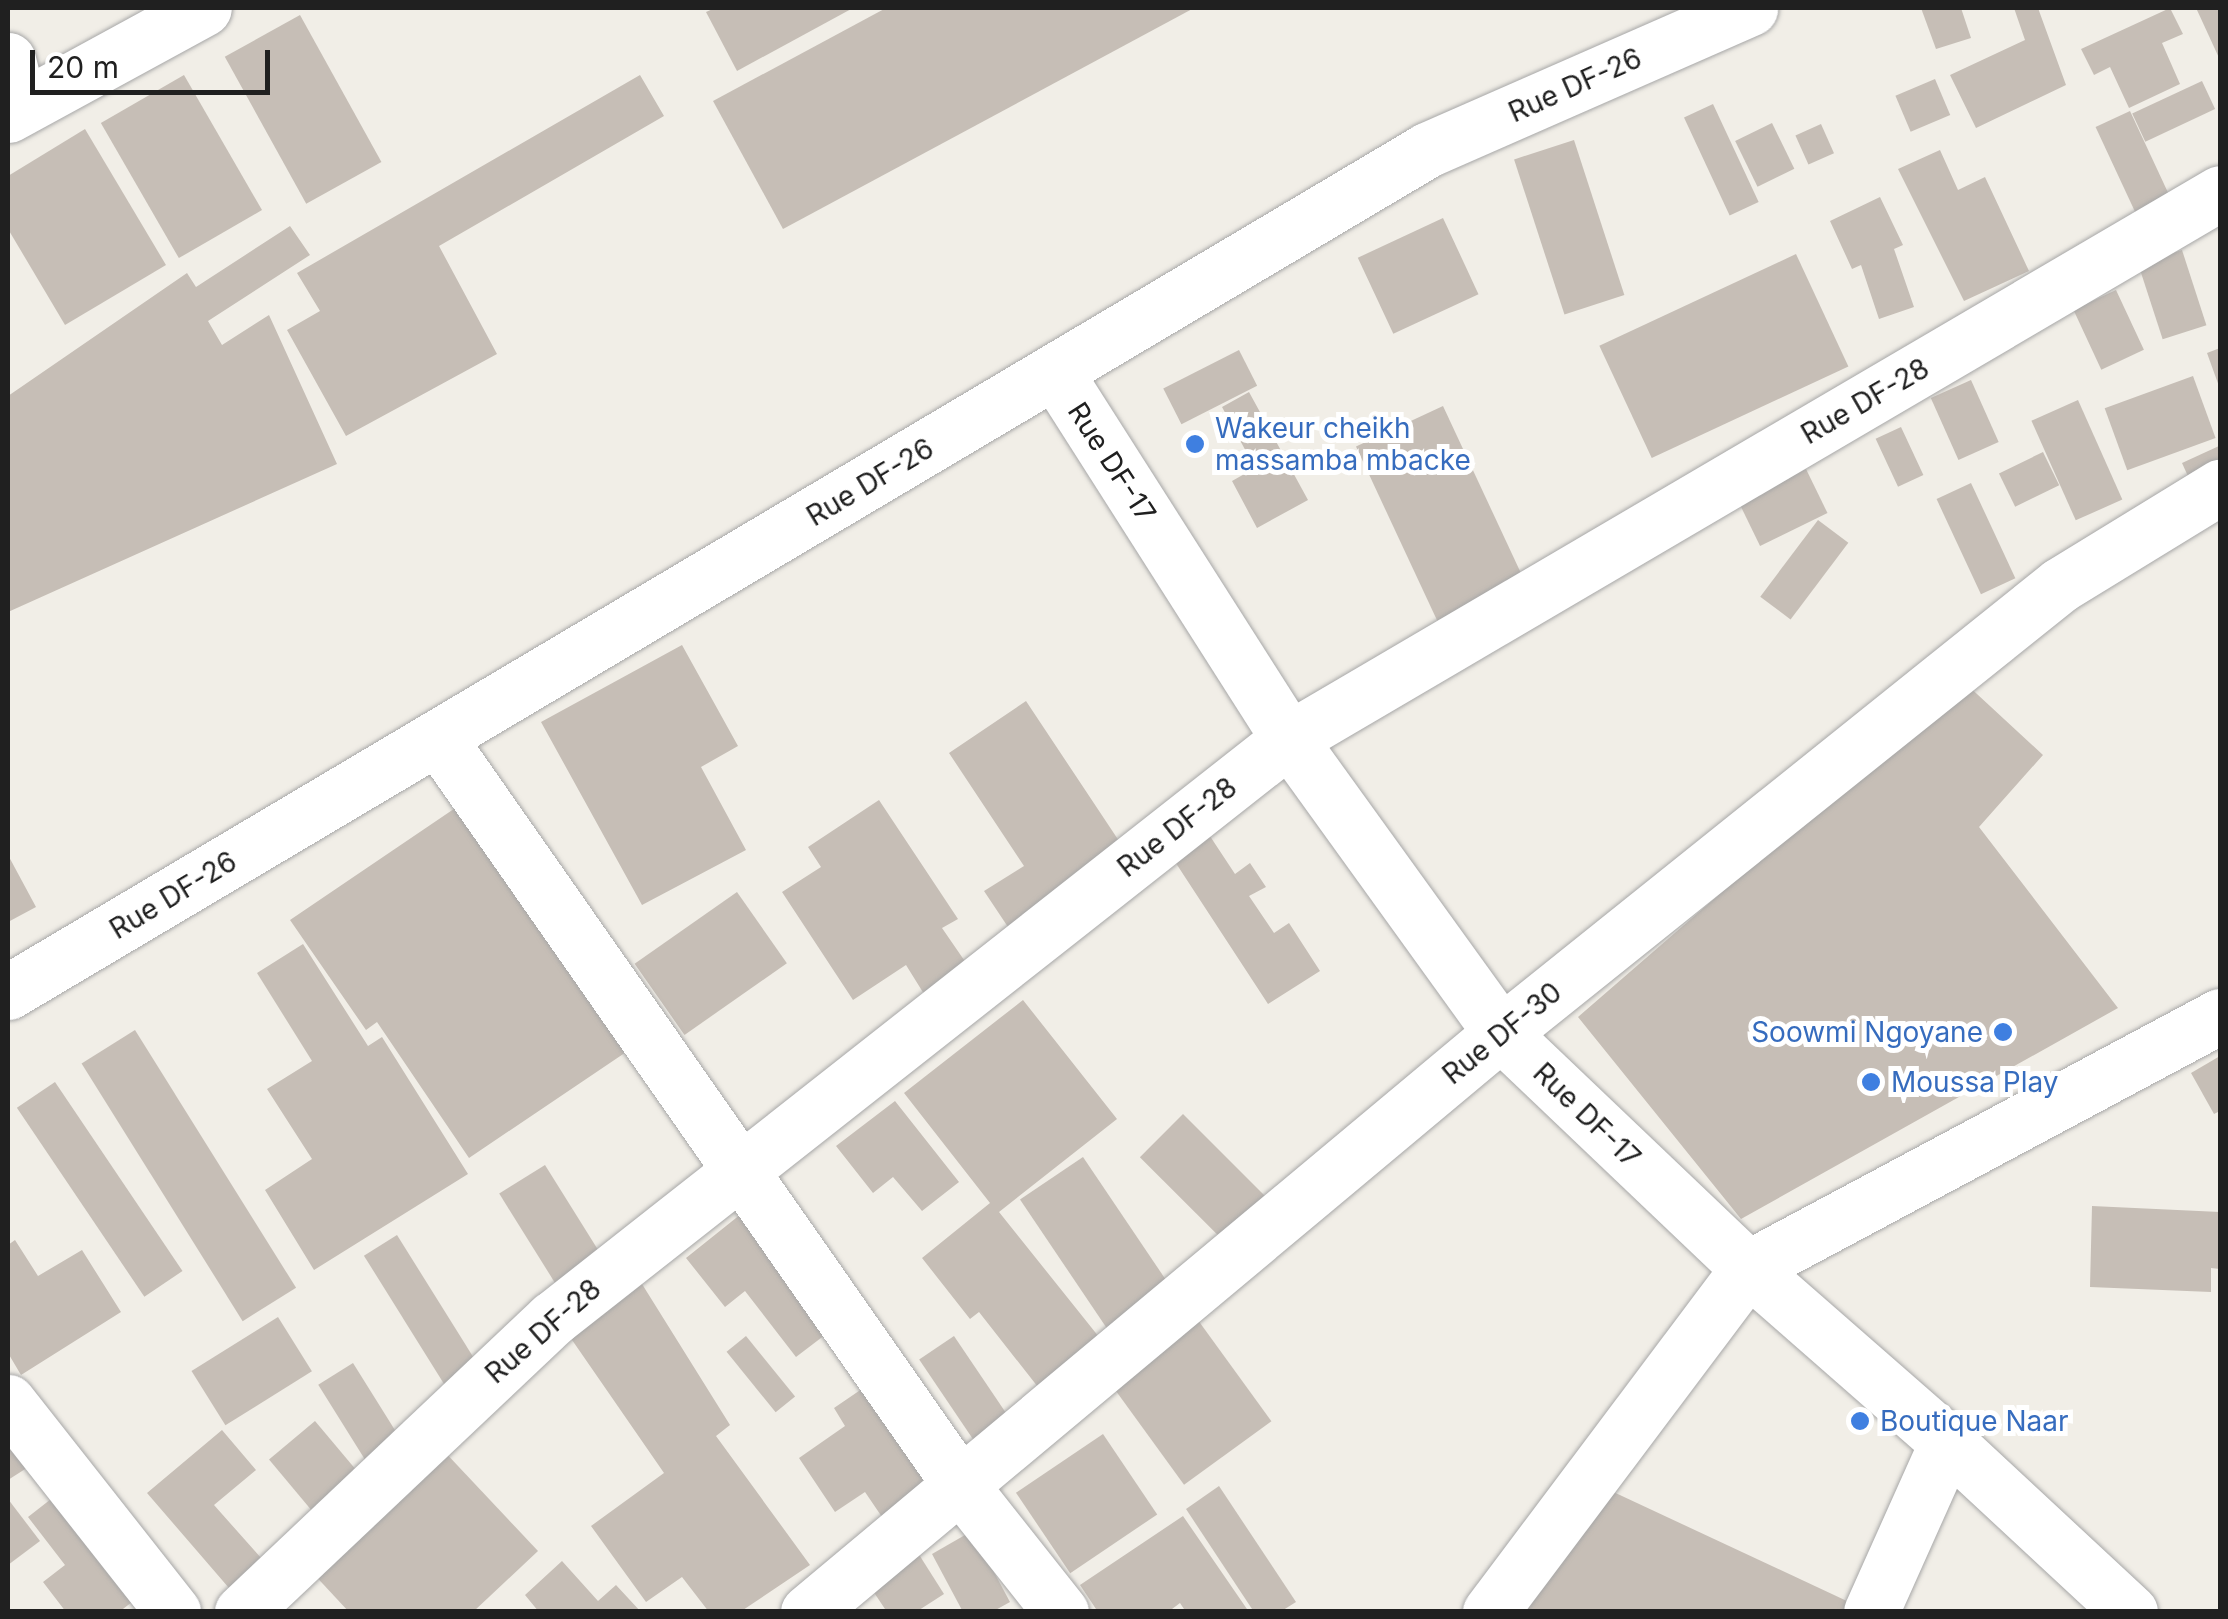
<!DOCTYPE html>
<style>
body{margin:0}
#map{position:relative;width:2228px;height:1619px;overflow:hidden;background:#f1eee7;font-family:Inter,sans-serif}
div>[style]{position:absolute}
.building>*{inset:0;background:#c6beb6;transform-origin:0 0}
.roads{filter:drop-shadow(0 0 2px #a7a7a7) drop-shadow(0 0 2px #a7a7a7)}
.minor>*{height:55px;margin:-27.5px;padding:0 27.5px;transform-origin:27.5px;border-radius:27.5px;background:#fff}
.dots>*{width:28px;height:28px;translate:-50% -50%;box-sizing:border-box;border:5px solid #fff;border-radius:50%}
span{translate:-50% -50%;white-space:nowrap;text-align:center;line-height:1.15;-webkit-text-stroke:10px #fff;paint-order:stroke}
.street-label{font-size:28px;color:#202020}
.shop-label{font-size:28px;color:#366cbe}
.left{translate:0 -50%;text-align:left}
.right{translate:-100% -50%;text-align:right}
.frame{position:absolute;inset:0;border:10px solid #202020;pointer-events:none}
.scale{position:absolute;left:30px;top:50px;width:240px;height:45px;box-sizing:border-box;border:5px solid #202020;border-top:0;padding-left:12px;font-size:30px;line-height:35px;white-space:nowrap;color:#202020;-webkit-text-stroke:8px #fff;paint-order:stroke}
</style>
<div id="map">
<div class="building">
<i style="clip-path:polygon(715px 8px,853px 8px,737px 71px,706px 12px)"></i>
<i style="clip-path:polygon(886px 8px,1194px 8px,783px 229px,713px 101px)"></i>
<i style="clip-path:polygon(1921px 8px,1961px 8px,1971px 38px,1936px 49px)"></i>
<i style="clip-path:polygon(2014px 8px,2038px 8px,2066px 85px,1976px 128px,1950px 75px,2025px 40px)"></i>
<i style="clip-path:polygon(2170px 8px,2183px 34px,2162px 43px,2180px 84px,2129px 108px,2110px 67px,2094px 75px,2081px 49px)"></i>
<i style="clip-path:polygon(2220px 8px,2220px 60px,2197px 10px)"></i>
<i style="left:300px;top:15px;width:168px;height:86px;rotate:61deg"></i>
<i style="left:184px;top:75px;width:156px;height:96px;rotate:60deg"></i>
<i style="clip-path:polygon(640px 75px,664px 116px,439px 246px,497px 354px,346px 436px,287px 330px,320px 311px,297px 273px)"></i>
<i style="left:1935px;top:79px;width:39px;height:43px;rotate:67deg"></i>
<i style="left:2202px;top:81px;width:31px;height:77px;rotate:65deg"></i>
<i style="left:1713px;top:104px;width:108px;height:32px;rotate:65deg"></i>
<i style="left:2130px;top:111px;width:105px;height:38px;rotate:65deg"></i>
<i style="left:1772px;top:123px;width:51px;height:41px;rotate:64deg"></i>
<i style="left:1821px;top:124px;width:32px;height:28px;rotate:66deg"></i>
<i style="clip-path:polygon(85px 129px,166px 265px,65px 325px,8px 229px,8px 176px)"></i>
<i style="left:1574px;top:140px;width:163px;height:63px;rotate:72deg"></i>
<i style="clip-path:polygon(1940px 150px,1958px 190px,1985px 177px,2029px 271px,1964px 301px,1898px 169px)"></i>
<i style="clip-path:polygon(1880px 197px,1903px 245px,1894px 249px,1914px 307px,1879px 319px,1861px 265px,1852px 269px,1830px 221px)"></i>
<i style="left:1443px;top:218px;width:84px;height:94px;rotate:65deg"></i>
<i style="clip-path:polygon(290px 226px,310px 255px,208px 321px,222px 345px,269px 315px,337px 464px,8px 612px,8px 396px,187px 273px,196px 287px)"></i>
<i style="left:2182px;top:250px;width:79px;height:46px;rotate:72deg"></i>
<i style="left:1796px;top:254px;width:124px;height:217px;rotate:65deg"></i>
<i style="left:2116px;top:290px;width:66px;height:47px;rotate:65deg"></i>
<i style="clip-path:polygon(2220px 348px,2220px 389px,2207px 353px)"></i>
<i style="left:1239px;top:350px;width:40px;height:85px;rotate:63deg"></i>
<i style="left:2193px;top:376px;width:66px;height:94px;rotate:70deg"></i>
<i style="left:1971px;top:380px;width:68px;height:44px;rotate:66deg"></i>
<i style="clip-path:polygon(1249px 392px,1308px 500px,1257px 528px,1232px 481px,1255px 468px,1222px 407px)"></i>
<i style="left:2078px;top:400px;width:109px;height:51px;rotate:66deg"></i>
<i style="left:1443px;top:406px;width:192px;height:96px;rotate:65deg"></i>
<i style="left:1901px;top:427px;width:53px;height:28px;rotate:65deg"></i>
<i style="clip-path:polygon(2219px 446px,2220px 473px,2192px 485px,2182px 463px)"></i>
<i style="left:2043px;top:452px;width:37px;height:49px;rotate:64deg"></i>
<i style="left:1806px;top:469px;width:49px;height:75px;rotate:64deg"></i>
<i style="left:1971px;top:483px;width:105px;height:38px;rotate:65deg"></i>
<i style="left:1818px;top:520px;width:38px;height:96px;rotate:37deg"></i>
<i style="clip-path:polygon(682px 645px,738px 746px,701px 767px,746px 850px,642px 905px,541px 722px)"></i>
<i style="clip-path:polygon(1964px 682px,2043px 755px,1979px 827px,2118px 1008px,1741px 1219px,1578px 1017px)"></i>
<i style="clip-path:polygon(1026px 701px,1131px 859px,1014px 936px,984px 891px,1024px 866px,949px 753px)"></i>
<i style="clip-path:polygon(473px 796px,641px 1042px,469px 1158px,377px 1022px,366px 1030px,290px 920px)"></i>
<i style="clip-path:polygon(879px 800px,958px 919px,942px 928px,973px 973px,929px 1002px,906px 965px,853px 1000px,782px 892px,821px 867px,808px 847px)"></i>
<i style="clip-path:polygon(1202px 824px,1235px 874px,1250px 863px,1266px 887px,1249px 896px,1274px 933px,1289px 923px,1320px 971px,1268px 1004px,1166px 848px)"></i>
<i style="clip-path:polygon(8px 855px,36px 907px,8px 922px)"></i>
<i style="left:737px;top:892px;width:87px;height:125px;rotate:55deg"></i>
<i style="clip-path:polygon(303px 944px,368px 1046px,382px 1037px,468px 1174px,314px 1270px,265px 1190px,312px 1159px,267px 1089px,312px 1061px,257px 973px)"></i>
<i style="clip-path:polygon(1023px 1000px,1117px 1119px,999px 1212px,1107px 1347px,1045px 1396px,979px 1312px,970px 1319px,922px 1258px,990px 1203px,904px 1093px)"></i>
<i style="left:135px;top:1030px;width:304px;height:63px;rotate:58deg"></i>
<i style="clip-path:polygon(2220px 1056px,2220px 1111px,2214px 1114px,2191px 1073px)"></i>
<i style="left:55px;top:1082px;width:228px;height:46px;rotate:56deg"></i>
<i style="clip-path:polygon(895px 1101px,959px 1182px,922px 1211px,893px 1177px,873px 1193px,836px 1146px)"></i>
<i style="left:1183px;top:1114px;width:130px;height:61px;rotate:45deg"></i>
<i style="left:1083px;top:1157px;width:167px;height:76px;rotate:56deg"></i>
<i style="left:545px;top:1165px;width:120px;height:54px;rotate:58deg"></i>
<i style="clip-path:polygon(2092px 1206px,2220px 1212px,2220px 1269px,2211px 1268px,2211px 1292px,2090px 1287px)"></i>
<i style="clip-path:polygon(746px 1210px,838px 1325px,796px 1357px,745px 1291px,725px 1307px,686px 1258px)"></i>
<i style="left:397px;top:1235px;width:168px;height:39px;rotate:58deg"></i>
<i style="clip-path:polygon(15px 1240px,38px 1276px,82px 1250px,121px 1312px,21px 1375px,8px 1353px,8px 1245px)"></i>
<i style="clip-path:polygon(637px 1276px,730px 1425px,716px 1436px,810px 1565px,740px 1612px,709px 1612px,682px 1577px,646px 1602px,591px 1526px,664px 1473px,561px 1324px)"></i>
<i style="left:1195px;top:1316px;width:130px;height:108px;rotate:54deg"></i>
<i style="left:278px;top:1317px;width:64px;height:102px;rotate:58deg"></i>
<i style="left:746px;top:1336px;width:78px;height:25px;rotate:51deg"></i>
<i style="left:954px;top:1336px;width:109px;height:42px;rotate:56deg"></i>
<i style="left:353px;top:1363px;width:102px;height:41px;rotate:58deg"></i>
<i style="clip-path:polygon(875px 1380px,941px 1477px,882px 1517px,865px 1492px,835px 1512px,799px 1458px,845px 1426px,834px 1408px)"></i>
<i style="left:315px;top:1421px;width:82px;height:60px;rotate:50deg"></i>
<i style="clip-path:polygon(8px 1423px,33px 1464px,8px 1480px)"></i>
<i style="clip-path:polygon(222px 1430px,256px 1470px,214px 1505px,269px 1567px,235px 1595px,147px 1493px)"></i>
<i style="left:1103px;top:1434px;width:97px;height:105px;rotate:56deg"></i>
<i style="clip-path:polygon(442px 1449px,538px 1551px,473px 1612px,349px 1612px,310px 1570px)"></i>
<i style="clip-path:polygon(69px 1485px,149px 1589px,119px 1612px,66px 1612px,43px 1582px,65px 1565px,28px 1517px)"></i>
<i style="clip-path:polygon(1219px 1486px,1296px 1602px,1280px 1612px,1254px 1612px,1186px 1509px)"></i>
<i style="clip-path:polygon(1607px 1489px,1849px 1602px,1845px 1612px,1505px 1612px)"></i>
<i style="clip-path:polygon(8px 1499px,40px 1541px,8px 1565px)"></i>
<i style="clip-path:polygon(1183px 1516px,1249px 1612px,1186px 1612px,1180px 1603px,1168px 1612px,1098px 1612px,1080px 1585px)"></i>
<i style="clip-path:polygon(972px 1531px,1010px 1602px,992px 1612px,963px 1612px,932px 1554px)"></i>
<i style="clip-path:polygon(918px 1553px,944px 1594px,916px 1612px,887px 1612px,869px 1585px)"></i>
<i style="clip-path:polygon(562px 1561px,598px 1601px,616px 1585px,641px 1612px,539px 1612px,525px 1595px)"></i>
</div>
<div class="roads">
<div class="minor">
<i style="left:8px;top:60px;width:49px;rotate:76deg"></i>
<i style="left:8px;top:115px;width:223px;rotate:-28.6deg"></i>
<i style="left:1055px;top:372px;width:435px;rotate:57.5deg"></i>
<i style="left:1289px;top:739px;width:362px;rotate:54.2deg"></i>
<i style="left:1501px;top:1033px;width:341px;rotate:43.6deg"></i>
<i style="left:1748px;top:1268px;width:264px;rotate:41.2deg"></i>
<i style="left:1947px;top:1442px;width:250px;rotate:42.9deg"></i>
<i style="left:438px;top:738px;width:913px;rotate:55.04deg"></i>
<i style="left:961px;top:1486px;width:161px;rotate:51.6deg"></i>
<i style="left:8px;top:992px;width:1650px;rotate:-30.68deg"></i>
<i style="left:1427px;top:150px;width:353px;rotate:-23.7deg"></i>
<i style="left:8px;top:1402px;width:267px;rotate:51.8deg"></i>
<i style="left:242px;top:1612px;width:427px;rotate:-43.4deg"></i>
<i style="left:552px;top:1319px;width:938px;rotate:-38.2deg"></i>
<i style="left:1289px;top:739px;width:1079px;rotate:-30.39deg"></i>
<i style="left:808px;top:1612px;width:903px;rotate:-39.88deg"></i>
<i style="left:1501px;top:1033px;width:716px;rotate:-38.71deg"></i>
<i style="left:2060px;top:585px;width:188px;rotate:-31.5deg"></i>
<i style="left:1490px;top:1612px;width:430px;rotate:-53.1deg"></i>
<i style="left:1748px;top:1268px;width:535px;rotate:-28.1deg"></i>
<i style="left:1871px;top:1612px;width:186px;rotate:-65.9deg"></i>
</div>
</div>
<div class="dots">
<i style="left:1195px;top:444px;background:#3f7fe0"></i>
<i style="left:2003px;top:1032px;background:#3f7fe0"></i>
<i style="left:1871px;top:1082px;background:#3f7fe0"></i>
<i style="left:1860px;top:1421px;background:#3f7fe0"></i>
</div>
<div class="street-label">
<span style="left:1575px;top:85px;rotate:-24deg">Rue DF-26</span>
<span style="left:1865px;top:401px;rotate:-30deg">Rue DF-28</span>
<span style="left:1112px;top:462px;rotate:57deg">Rue DF-17</span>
<span style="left:870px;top:482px;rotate:-31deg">Rue DF-26</span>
<span style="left:1177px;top:827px;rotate:-38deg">Rue DF-28</span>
<span style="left:173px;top:895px;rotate:-31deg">Rue DF-26</span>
<span style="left:1502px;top:1033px;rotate:-39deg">Rue DF-30</span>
<span style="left:1587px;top:1115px;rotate:44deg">Rue DF-17</span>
<span style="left:543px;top:1331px;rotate:-41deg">Rue DF-28</span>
</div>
<div class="shop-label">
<span class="left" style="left:1215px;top:444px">Wakeur cheikh<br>massamba mbacke</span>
<span class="right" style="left:1983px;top:1032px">Soowmi Ngoyane</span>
<span class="left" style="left:1891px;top:1082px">Moussa Play</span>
<span class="left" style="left:1880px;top:1421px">Boutique Naar</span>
</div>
<div class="frame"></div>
<div class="scale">20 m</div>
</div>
